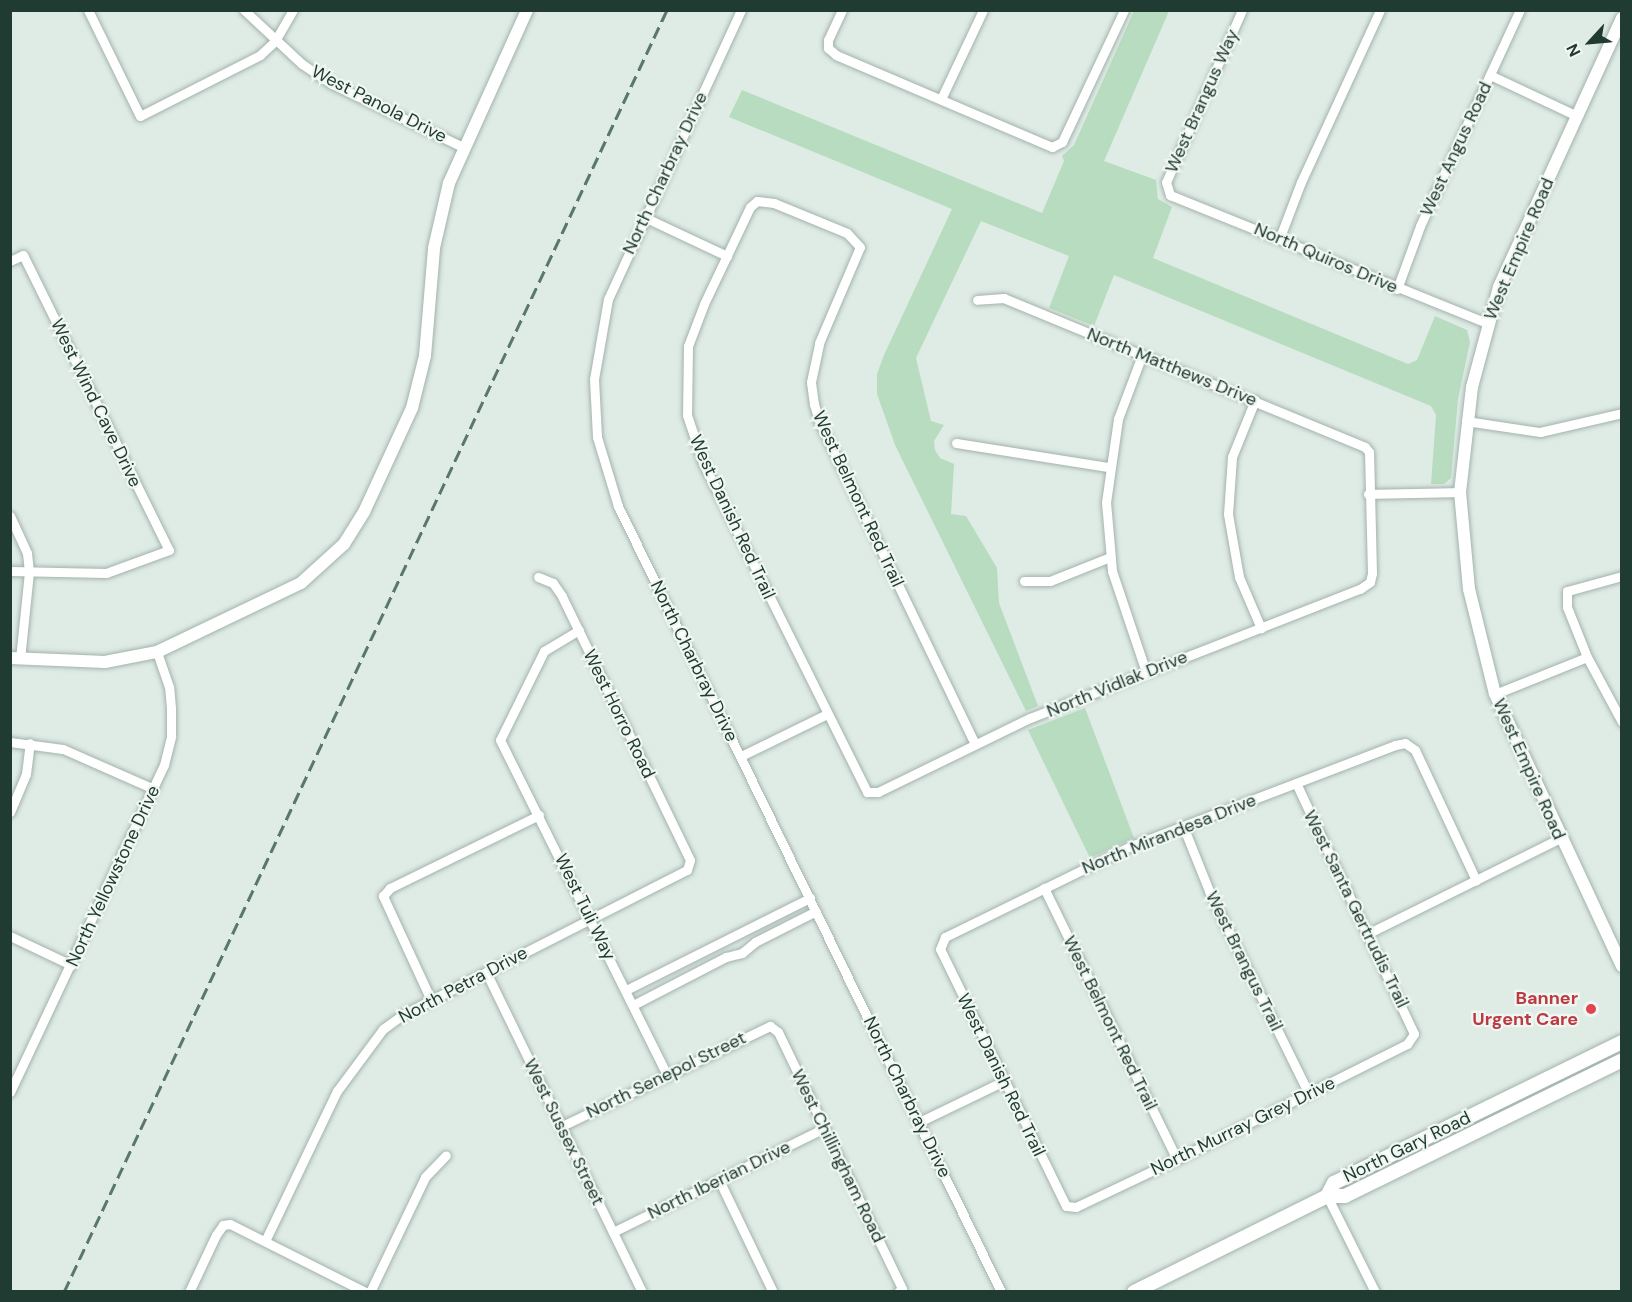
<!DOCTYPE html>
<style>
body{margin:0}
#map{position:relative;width:1632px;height:1302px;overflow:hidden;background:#dfebe5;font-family:"DM Sans",sans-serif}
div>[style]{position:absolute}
.green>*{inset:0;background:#b8dcbf}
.roads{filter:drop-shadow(0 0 2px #a2b3ac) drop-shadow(0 0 2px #a2b3ac)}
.minor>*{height:9px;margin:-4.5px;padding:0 4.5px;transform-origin:4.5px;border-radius:4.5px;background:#fff}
.tertiary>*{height:12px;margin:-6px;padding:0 6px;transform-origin:6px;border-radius:6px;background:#fff}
.secondary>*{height:14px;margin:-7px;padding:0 7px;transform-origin:7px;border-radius:7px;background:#fff}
.rail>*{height:3px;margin-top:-1.5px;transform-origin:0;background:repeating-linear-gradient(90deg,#5a776d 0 12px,transparent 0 18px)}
.dots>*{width:16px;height:16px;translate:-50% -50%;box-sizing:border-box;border:3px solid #f0f7f3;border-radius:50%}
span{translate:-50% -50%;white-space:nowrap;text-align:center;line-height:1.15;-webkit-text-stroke:4.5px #f0f7f3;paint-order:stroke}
.street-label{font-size:18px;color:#203b32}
.health-label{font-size:18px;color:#be3a42;font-weight:700}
.right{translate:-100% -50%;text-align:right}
.frame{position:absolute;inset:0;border:12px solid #203b32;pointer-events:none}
.north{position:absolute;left:1560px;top:12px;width:60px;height:60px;-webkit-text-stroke:4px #f0f7f3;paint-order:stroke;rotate:244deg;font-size:16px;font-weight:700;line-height:24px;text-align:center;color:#203b32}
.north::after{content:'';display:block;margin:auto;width:21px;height:27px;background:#203b32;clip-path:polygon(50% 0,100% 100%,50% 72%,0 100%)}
</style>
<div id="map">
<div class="green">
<i style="clip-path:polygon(1134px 11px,1169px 11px,1104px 161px,1156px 180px,1158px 199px,1172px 207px,1153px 258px,1408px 364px,1417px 360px,1435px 316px,1467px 330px,1470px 342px,1458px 399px,1451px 478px,1444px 484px,1431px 484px,1436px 415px,1431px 406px,1114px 275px,1094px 326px,1049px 308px,1069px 256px,981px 221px,916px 358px,931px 421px,944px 425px,934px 441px,935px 450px,940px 458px,954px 464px,951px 514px,966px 516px,997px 568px,999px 603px,1038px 706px,1026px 711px,895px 445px,877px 394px,877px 374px,884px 355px,952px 209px,729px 117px,742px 90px,1042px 213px,1064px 161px,1062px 156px,1074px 145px)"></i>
<i style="clip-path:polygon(1085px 708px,1134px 838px,1090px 858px,1028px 730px)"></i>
</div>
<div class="roads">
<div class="minor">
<i style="left:88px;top:10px;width:118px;rotate:63.9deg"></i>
<i style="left:140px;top:116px;width:135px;rotate:-26.9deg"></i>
<i style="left:260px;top:55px;width:21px;rotate:-43deg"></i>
<i style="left:275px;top:41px;width:36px;rotate:-60deg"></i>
<i style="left:244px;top:10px;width:79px;rotate:43deg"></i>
<i style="left:302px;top:64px;width:36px;rotate:34deg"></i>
<i style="left:332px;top:84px;width:145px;rotate:25.7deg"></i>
<i style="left:741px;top:10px;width:318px;rotate:114.7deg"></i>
<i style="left:608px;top:299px;width:81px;rotate:99.9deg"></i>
<i style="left:594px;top:379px;width:58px;rotate:87deg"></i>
<i style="left:597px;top:437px;width:72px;rotate:73.1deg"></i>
<i style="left:618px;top:506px;width:874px;rotate:64.02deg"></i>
<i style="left:842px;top:10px;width:33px;rotate:115deg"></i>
<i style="left:828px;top:40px;width:8px;rotate:90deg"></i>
<i style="left:828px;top:48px;width:11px;rotate:41deg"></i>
<i style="left:836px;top:55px;width:235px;rotate:23.1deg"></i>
<i style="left:1052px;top:147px;width:11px;rotate:-27deg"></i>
<i style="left:1062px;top:142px;width:146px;rotate:-64.8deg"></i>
<i style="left:1242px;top:10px;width:188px;rotate:113.8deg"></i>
<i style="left:1166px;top:182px;width:14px;rotate:73deg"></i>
<i style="left:1170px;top:195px;width:342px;rotate:22deg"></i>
<i style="left:1490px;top:75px;width:96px;rotate:25.2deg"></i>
<i style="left:941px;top:99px;width:98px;rotate:-64.7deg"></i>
<i style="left:644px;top:217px;width:92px;rotate:25.2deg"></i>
<i style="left:1280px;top:237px;width:59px;rotate:-69.1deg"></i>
<i style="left:1301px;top:182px;width:189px;rotate:-65.3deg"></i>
<i style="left:10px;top:261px;width:14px;rotate:-25deg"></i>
<i style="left:23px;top:255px;width:329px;rotate:63.7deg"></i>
<i style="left:169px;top:550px;width:67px;rotate:159.9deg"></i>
<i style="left:106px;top:573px;width:96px;rotate:-178.8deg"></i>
<i style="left:1397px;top:289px;width:67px;rotate:-69.9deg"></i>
<i style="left:1420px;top:226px;width:238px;rotate:-65.2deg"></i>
<i style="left:1142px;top:355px;width:68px;rotate:110.6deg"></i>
<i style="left:1118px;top:419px;width:84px;rotate:98.2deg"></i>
<i style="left:1106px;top:502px;width:69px;rotate:85deg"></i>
<i style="left:1112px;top:571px;width:107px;rotate:71.4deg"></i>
<i style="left:1255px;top:400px;width:61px;rotate:112deg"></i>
<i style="left:1232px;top:457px;width:57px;rotate:94deg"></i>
<i style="left:1228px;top:514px;width:64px;rotate:80.1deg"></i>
<i style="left:1239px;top:577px;width:56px;rotate:66.7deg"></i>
<i style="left:1466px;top:421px;width:75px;rotate:8.5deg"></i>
<i style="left:1540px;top:432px;width:84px;rotate:-13deg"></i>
<i style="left:956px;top:443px;width:154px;rotate:9deg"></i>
<i style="left:1368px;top:494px;width:92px;rotate:-1.2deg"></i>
<i style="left:10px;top:516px;width:41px;rotate:65.3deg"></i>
<i style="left:27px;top:553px;width:19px;rotate:84deg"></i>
<i style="left:29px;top:572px;width:87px;rotate:95.9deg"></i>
<i style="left:1622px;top:576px;width:57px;rotate:164.7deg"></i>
<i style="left:1567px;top:591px;width:16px;rotate:90deg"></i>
<i style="left:1567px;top:607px;width:54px;rotate:68.2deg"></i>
<i style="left:1587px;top:657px;width:74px;rotate:61.7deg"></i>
<i style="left:1024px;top:581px;width:26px"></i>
<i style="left:1050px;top:581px;width:65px;rotate:-21.8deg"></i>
<i style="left:579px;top:630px;width:41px;rotate:149deg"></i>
<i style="left:544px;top:651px;width:99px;rotate:116.3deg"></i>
<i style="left:500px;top:740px;width:374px;rotate:63.5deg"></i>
<i style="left:1495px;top:694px;width:99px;rotate:-21.9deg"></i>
<i style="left:10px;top:742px;width:53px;rotate:7.5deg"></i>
<i style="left:63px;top:749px;width:99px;rotate:23.7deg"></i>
<i style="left:975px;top:744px;width:356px;rotate:-115.8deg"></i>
<i style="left:820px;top:424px;width:21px;rotate:-107deg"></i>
<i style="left:814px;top:404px;width:22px;rotate:-98deg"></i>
<i style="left:811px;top:382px;width:40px;rotate:-78deg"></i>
<i style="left:819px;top:343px;width:104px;rotate:-66.9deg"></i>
<i style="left:860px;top:247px;width:19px;rotate:-133deg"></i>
<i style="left:847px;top:233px;width:79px;rotate:-157.7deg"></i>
<i style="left:774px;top:203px;width:17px;rotate:-173deg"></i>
<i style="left:757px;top:201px;width:9px;rotate:139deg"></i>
<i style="left:750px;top:207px;width:107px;rotate:115.4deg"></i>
<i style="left:704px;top:304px;width:45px;rotate:110.9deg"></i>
<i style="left:688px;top:346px;width:69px;rotate:90.8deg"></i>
<i style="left:687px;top:415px;width:51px;rotate:71.6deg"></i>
<i style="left:703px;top:463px;width:368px;rotate:63.5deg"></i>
<i style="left:867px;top:792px;width:11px"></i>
<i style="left:878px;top:792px;width:169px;rotate:-26deg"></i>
<i style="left:1030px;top:718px;width:354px;rotate:-21.4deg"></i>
<i style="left:1360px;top:589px;width:12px;rotate:-35deg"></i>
<i style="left:1370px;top:582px;width:9px;rotate:-77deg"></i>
<i style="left:1372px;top:573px;width:121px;rotate:-91.4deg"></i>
<i style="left:1369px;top:452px;width:6px;rotate:-129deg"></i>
<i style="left:1365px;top:447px;width:391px;rotate:-157.6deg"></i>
<i style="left:1004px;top:298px;width:27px;rotate:176deg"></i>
<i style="left:741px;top:756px;width:96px;rotate:-26deg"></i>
<i style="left:1296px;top:783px;width:277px;rotate:64.8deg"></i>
<i style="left:1414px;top:1034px;width:12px;rotate:125deg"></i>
<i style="left:1407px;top:1044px;width:257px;rotate:153.4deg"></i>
<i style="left:1177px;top:1159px;width:112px;rotate:154.6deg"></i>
<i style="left:1076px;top:1207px;width:10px;rotate:-174deg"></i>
<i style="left:1066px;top:1206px;width:286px;rotate:-116.1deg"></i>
<i style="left:940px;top:949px;width:13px;rotate:-67deg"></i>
<i style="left:945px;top:937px;width:207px;rotate:-26.1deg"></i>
<i style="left:1131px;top:846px;width:283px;rotate:-20.9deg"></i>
<i style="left:1395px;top:745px;width:10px;rotate:-11deg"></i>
<i style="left:1405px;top:743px;width:12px;rotate:35deg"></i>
<i style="left:1415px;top:750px;width:144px;rotate:64.9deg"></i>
<i style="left:10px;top:812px;width:41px;rotate:-67.2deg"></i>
<i style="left:26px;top:774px;width:31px;rotate:-83deg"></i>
<i style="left:1183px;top:826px;width:72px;rotate:68.1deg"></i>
<i style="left:1210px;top:893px;width:224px;rotate:63.8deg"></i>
<i style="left:1044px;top:888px;width:302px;rotate:63.9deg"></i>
<i style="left:1367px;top:934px;width:216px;rotate:-26.4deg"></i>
<i style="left:10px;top:936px;width:68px;rotate:25.4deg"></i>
<i style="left:486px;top:972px;width:356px;rotate:64deg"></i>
<i style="left:626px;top:990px;width:206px;rotate:-26.6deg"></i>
<i style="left:431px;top:1000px;width:115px;rotate:-114.8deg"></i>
<i style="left:383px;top:896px;width:11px;rotate:-49deg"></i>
<i style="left:390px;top:888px;width:166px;rotate:-26.1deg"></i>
<i style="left:633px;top:1005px;width:105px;rotate:-27.3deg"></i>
<i style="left:726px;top:957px;width:16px;rotate:-14deg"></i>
<i style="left:742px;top:953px;width:17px;rotate:-40deg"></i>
<i style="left:755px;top:942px;width:68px;rotate:-26.9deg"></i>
<i style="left:10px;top:1092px;width:361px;rotate:-64.8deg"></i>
<i style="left:164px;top:765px;width:30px;rotate:-76deg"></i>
<i style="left:171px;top:736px;width:28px;rotate:-90deg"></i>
<i style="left:171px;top:708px;width:21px;rotate:-95deg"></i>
<i style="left:169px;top:687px;width:37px;rotate:-109deg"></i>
<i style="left:919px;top:1122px;width:94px;rotate:-25.8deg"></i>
<i style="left:562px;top:1126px;width:231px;rotate:-25.7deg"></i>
<i style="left:770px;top:1026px;width:10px;rotate:37deg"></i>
<i style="left:778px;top:1032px;width:285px;rotate:64.2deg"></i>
<i style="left:902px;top:1289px;width:5px;rotate:143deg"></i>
<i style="left:719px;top:1180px;width:124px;rotate:64.3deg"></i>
<i style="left:1327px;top:1196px;width:107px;rotate:63.4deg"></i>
<i style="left:613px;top:1232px;width:235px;rotate:-26.2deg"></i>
<i style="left:266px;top:1239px;width:164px;rotate:-64.4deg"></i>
<i style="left:337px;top:1091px;width:77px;rotate:-53.4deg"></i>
<i style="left:383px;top:1029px;width:24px;rotate:-36deg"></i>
<i style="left:402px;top:1015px;width:320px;rotate:-27deg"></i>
<i style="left:687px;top:870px;width:10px;rotate:-73deg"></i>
<i style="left:690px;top:860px;width:293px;rotate:-115.9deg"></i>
<i style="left:562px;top:596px;width:16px;rotate:-125deg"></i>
<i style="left:553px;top:583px;width:16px;rotate:-158deg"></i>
<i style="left:189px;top:1292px;width:63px;rotate:-64.7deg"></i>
<i style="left:216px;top:1235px;width:12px;rotate:-55deg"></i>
<i style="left:223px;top:1225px;width:7px;rotate:-8deg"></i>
<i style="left:230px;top:1224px;width:151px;rotate:26.7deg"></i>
<i style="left:370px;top:1292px;width:127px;rotate:-64.4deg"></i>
<i style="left:425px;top:1177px;width:30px;rotate:-46deg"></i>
</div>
<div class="tertiary">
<i style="left:1622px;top:18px;width:296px;rotate:114.6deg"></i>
<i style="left:1499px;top:287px;width:104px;rotate:105.1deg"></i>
<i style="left:1472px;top:387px;width:106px;rotate:96.5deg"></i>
<i style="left:1460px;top:492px;width:97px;rotate:84.7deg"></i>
<i style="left:1469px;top:589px;width:108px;rotate:76.1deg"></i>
<i style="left:1495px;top:694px;width:300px;rotate:65deg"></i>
<i style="left:10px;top:658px;width:95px;rotate:2.4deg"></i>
<i style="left:105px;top:662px;width:53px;rotate:-10.9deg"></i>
<i style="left:157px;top:652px;width:160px;rotate:-25.6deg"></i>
<i style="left:301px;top:583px;width:58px;rotate:-42.2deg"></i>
<i style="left:344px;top:544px;width:38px;rotate:-58deg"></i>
<i style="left:364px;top:512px;width:115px;rotate:-65.2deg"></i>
<i style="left:412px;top:408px;width:54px;rotate:-76deg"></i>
<i style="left:425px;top:356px;width:108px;rotate:-85.2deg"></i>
<i style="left:434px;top:248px;width:67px;rotate:-77deg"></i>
<i style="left:449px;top:183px;width:190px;rotate:-65.7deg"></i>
</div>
<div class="secondary">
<i style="left:1327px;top:1196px;width:18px"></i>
<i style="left:1345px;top:1196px;width:309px;rotate:-26.1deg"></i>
<i style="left:1134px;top:1292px;width:216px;rotate:-26.4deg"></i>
<i style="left:1327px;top:1196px;width:15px;rotate:-62deg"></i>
<i style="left:1334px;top:1183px;width:321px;rotate:-26.1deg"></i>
</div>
</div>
<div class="rail">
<i style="left:64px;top:1292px;width:1417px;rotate:-64.81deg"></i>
</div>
<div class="dots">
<i style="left:1591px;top:1009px;background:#e0444e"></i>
</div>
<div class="street-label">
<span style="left:1202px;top:101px;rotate:-66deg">West Brangus Way</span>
<span style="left:379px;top:104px;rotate:27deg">West Panola Drive</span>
<span style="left:1456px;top:149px;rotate:-65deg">West Angus Road</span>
<span style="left:665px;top:173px;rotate:-65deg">North Charbray Drive</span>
<span style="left:1519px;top:249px;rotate:-67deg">West Empire Road</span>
<span style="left:1326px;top:258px;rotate:23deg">North Quiros Drive</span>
<span style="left:1172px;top:367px;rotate:22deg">North Matthews Drive</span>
<span style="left:96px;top:403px;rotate:64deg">West Wind Cave Drive</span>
<span style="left:858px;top:499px;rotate:65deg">West Belmont Red Trail</span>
<span style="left:732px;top:517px;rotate:65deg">West Danish Red Trail</span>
<span style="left:694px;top:661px;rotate:64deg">North Charbray Drive</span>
<span style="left:1117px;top:684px;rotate:-22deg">North Vidlak Drive</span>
<span style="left:619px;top:714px;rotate:64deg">West Horro Road</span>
<span style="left:1529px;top:769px;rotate:66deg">West Empire Road</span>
<span style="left:1169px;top:834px;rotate:-22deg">North Mirandesa Drive</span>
<span style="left:113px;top:876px;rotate:-65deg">North Yellowstone Drive</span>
<span style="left:585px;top:907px;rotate:64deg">West Tuli Way</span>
<span style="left:1356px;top:909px;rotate:64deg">West Santa Gertrudis Trail</span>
<span style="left:1244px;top:961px;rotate:64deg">West Brangus Trail</span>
<span style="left:463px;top:985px;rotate:-28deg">North Petra Drive</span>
<span style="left:1110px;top:1023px;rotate:64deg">West Belmont Red Trail</span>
<span style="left:666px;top:1075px;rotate:-26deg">North Senepol Street</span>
<span style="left:1001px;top:1075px;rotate:64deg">West Danish Red Trail</span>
<span style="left:907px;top:1097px;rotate:64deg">North Charbray Drive</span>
<span style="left:1243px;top:1126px;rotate:-26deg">North Murray Grey Drive</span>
<span style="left:564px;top:1132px;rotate:64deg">West Sussex Street</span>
<span style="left:1407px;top:1147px;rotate:-26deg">North Gary Road</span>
<span style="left:838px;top:1156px;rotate:64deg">West Chillingham Road</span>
<span style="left:719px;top:1180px;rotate:-26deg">North Iberian Drive</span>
</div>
<div class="health-label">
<span class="right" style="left:1578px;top:1009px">Banner<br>Urgent Care</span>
</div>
<div class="frame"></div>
<div class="north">N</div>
</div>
